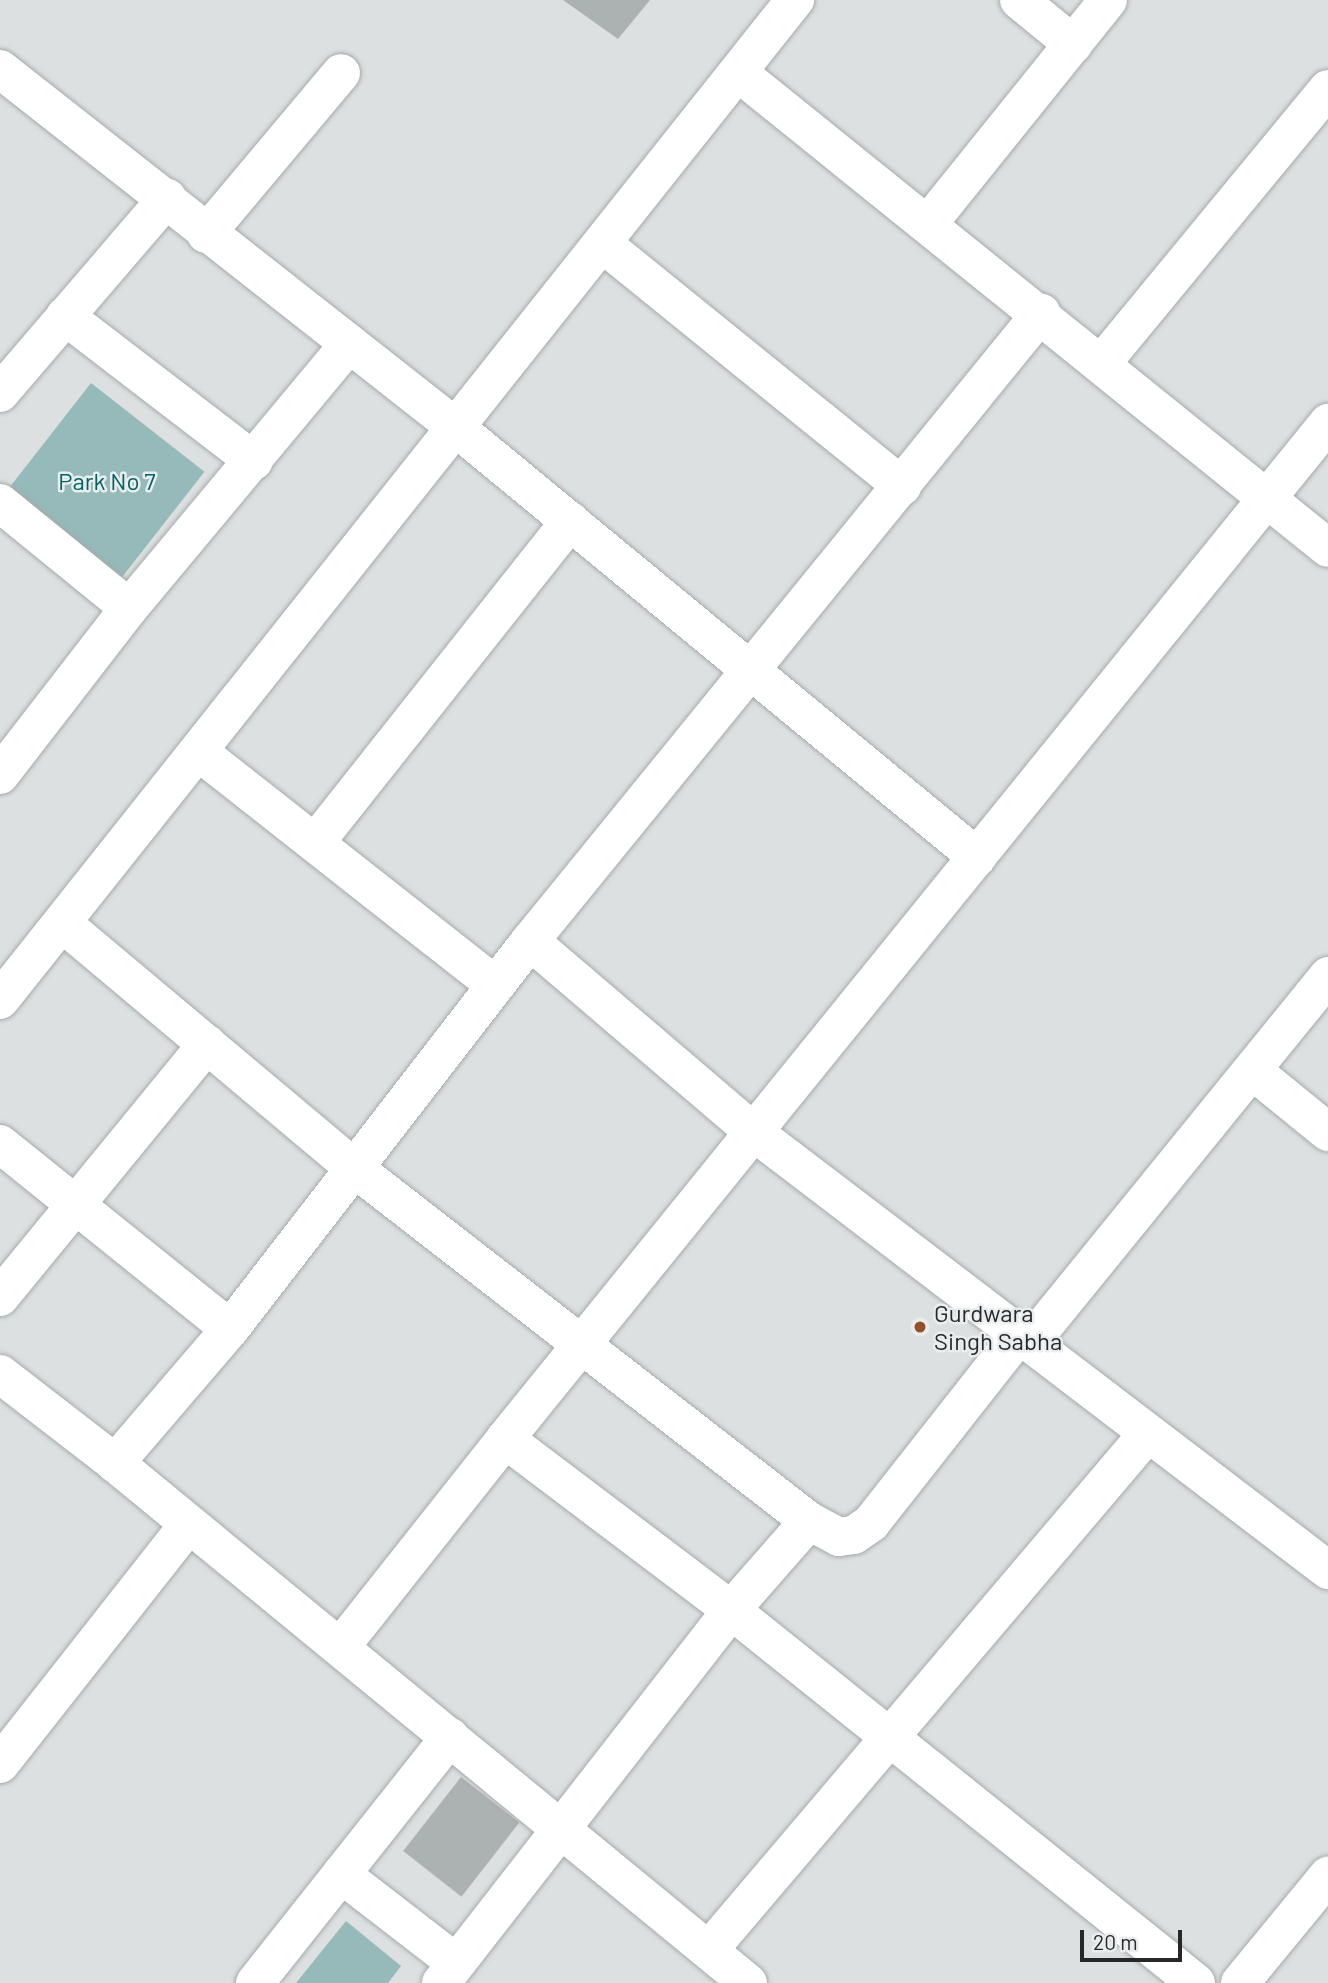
<!DOCTYPE html>
<style>
body{margin:0}
#map{position:relative;width:1328px;height:1983px;overflow:hidden;background:#dce0e0;font-family:Barlow,sans-serif}
div>[style]{position:absolute}
.green>*{inset:0;background:#96b9ba;transform-origin:0 0}
.building>*{inset:0;background:#acb1b1;transform-origin:0 0}
.roads{filter:drop-shadow(0 0 2px #a5aaaa) drop-shadow(0 0 2px #a5aaaa)}
.minor>*{height:38px;margin:-19px;padding:0 19px;transform-origin:19px;border-radius:19px;background:#fff}
.dots>*{width:19px;height:19px;translate:-50% -50%;box-sizing:border-box;border:4px solid #e9edee;border-radius:50%}
span{translate:-50% -50%;white-space:nowrap;text-align:center;line-height:1.15;-webkit-text-stroke:5px #e9edee;paint-order:stroke}
.park-label{font-size:24px;color:#006365}
.poi-label{font-size:24px;color:#262828}
.left{translate:0 -50%;text-align:left}
.scale{position:absolute;left:1080px;top:1930px;width:102px;height:32px;box-sizing:border-box;border:4px solid #262828;border-top:0;padding-left:9px;font-size:21px;line-height:24px;white-space:nowrap;color:#262828;-webkit-text-stroke:5px #e9edee;paint-order:stroke}
</style>
<div id="map">
<div class="green">
<i style="left:91px;top:383px;width:144px;height:135px;rotate:38deg"></i>
<i style="clip-path:polygon(346px 1921px,401px 1966px,388px 1983px,296px 1983px)"></i>
</div>
<div class="building">
<i style="clip-path:polygon(563px 0,650px 0,618px 39px)"></i>
<i style="left:461px;top:1777px;width:74px;height:94px;rotate:38deg"></i>
</div>
<div class="roads">
<div class="minor">
<i style="left:1019px;top:0;width:70px;rotate:39.2deg"></i>
<i style="left:0;top:69px;width:578px;rotate:38.18deg"></i>
<i style="left:454px;top:426px;width:678px;rotate:39.49deg"></i>
<i style="left:740px;top:74px;width:755px;rotate:38.87deg"></i>
<i style="left:928px;top:224px;width:287px;rotate:-51.2deg"></i>
<i style="left:206px;top:234px;width:210px;rotate:-50deg"></i>
<i style="left:603px;top:244px;width:385px;rotate:39deg"></i>
<i style="left:65px;top:316px;width:238px;rotate:37.5deg"></i>
<i style="left:1102px;top:363px;width:355px;rotate:-50.5deg"></i>
<i style="left:0;top:393px;width:257px;rotate:-49.4deg"></i>
<i style="left:0;top:503px;width:166px;rotate:39.1deg"></i>
<i style="left:129px;top:608px;width:211px;rotate:127.7deg"></i>
<i style="left:129px;top:608px;width:344px;rotate:-50.2deg"></i>
<i style="left:199px;top:752px;width:377px;rotate:38.2deg"></i>
<i style="left:315px;top:843px;width:411px;rotate:-51.6deg"></i>
<i style="left:62px;top:923px;width:381px;rotate:40deg"></i>
<i style="left:354px;top:1168px;width:576px;rotate:37.81deg"></i>
<i style="left:809px;top:1521px;width:34px;rotate:28deg"></i>
<i style="left:839px;top:1537px;width:15px;rotate:-8deg"></i>
<i style="left:854px;top:1535px;width:21px;rotate:-35deg"></i>
<i style="left:871px;top:1523px;width:239px;rotate:-51.8deg"></i>
<i style="left:530px;top:941px;width:810px;rotate:-50.86deg"></i>
<i style="left:0;top:1000px;width:1278px;rotate:-51.52deg"></i>
<i style="left:1253px;top:1071px;width:97px;rotate:39.1deg"></i>
<i style="left:0;top:1144px;width:295px;rotate:38.8deg"></i>
<i style="left:230px;top:1329px;width:177px;rotate:130.6deg"></i>
<i style="left:115px;top:1463px;width:819px;rotate:39.4deg"></i>
<i style="left:0;top:1297px;width:327px;rotate:-50.7deg"></i>
<i style="left:230px;top:1329px;width:490px;rotate:-52.3deg"></i>
<i style="left:530px;top:941px;width:291px;rotate:40.5deg"></i>
<i style="left:751px;top:1130px;width:726px;rotate:37.33deg"></i>
<i style="left:1030px;top:1343px;width:473px;rotate:-50.9deg"></i>
<i style="left:0;top:1374px;width:145px;rotate:37.7deg"></i>
<i style="left:505px;top:1439px;width:1308px;rotate:-50.99deg"></i>
<i style="left:342px;top:1645px;width:263px;rotate:-51.6deg"></i>
<i style="left:505px;top:1439px;width:283px;rotate:37.1deg"></i>
<i style="left:731px;top:1610px;width:596px;rotate:38.73deg"></i>
<i style="left:0;top:1764px;width:305px;rotate:-51.8deg"></i>
<i style="left:341px;top:1874px;width:145px;rotate:37.7deg"></i>
<i style="left:709px;top:1950px;width:678px;rotate:-49.66deg"></i>
<i style="left:255px;top:1983px;width:314px;rotate:-51.6deg"></i>
<i style="left:441px;top:1983px;width:472px;rotate:-52.1deg"></i>
<i style="left:731px;top:1610px;width:118px;rotate:-48.8deg"></i>
<i style="left:1240px;top:1983px;width:139px;rotate:-50.6deg"></i>
</div>
</div>
<div class="dots">
<i style="left:920px;top:1327px;background:#975129"></i>
</div>
<div class="park-label">
<span style="left:107px;top:481px">Park No 7</span>
</div>
<div class="poi-label">
<span class="left" style="left:934px;top:1327px">Gurdwara<br>Singh Sabha</span>
</div>
<div class="scale">20 m</div>
</div>
